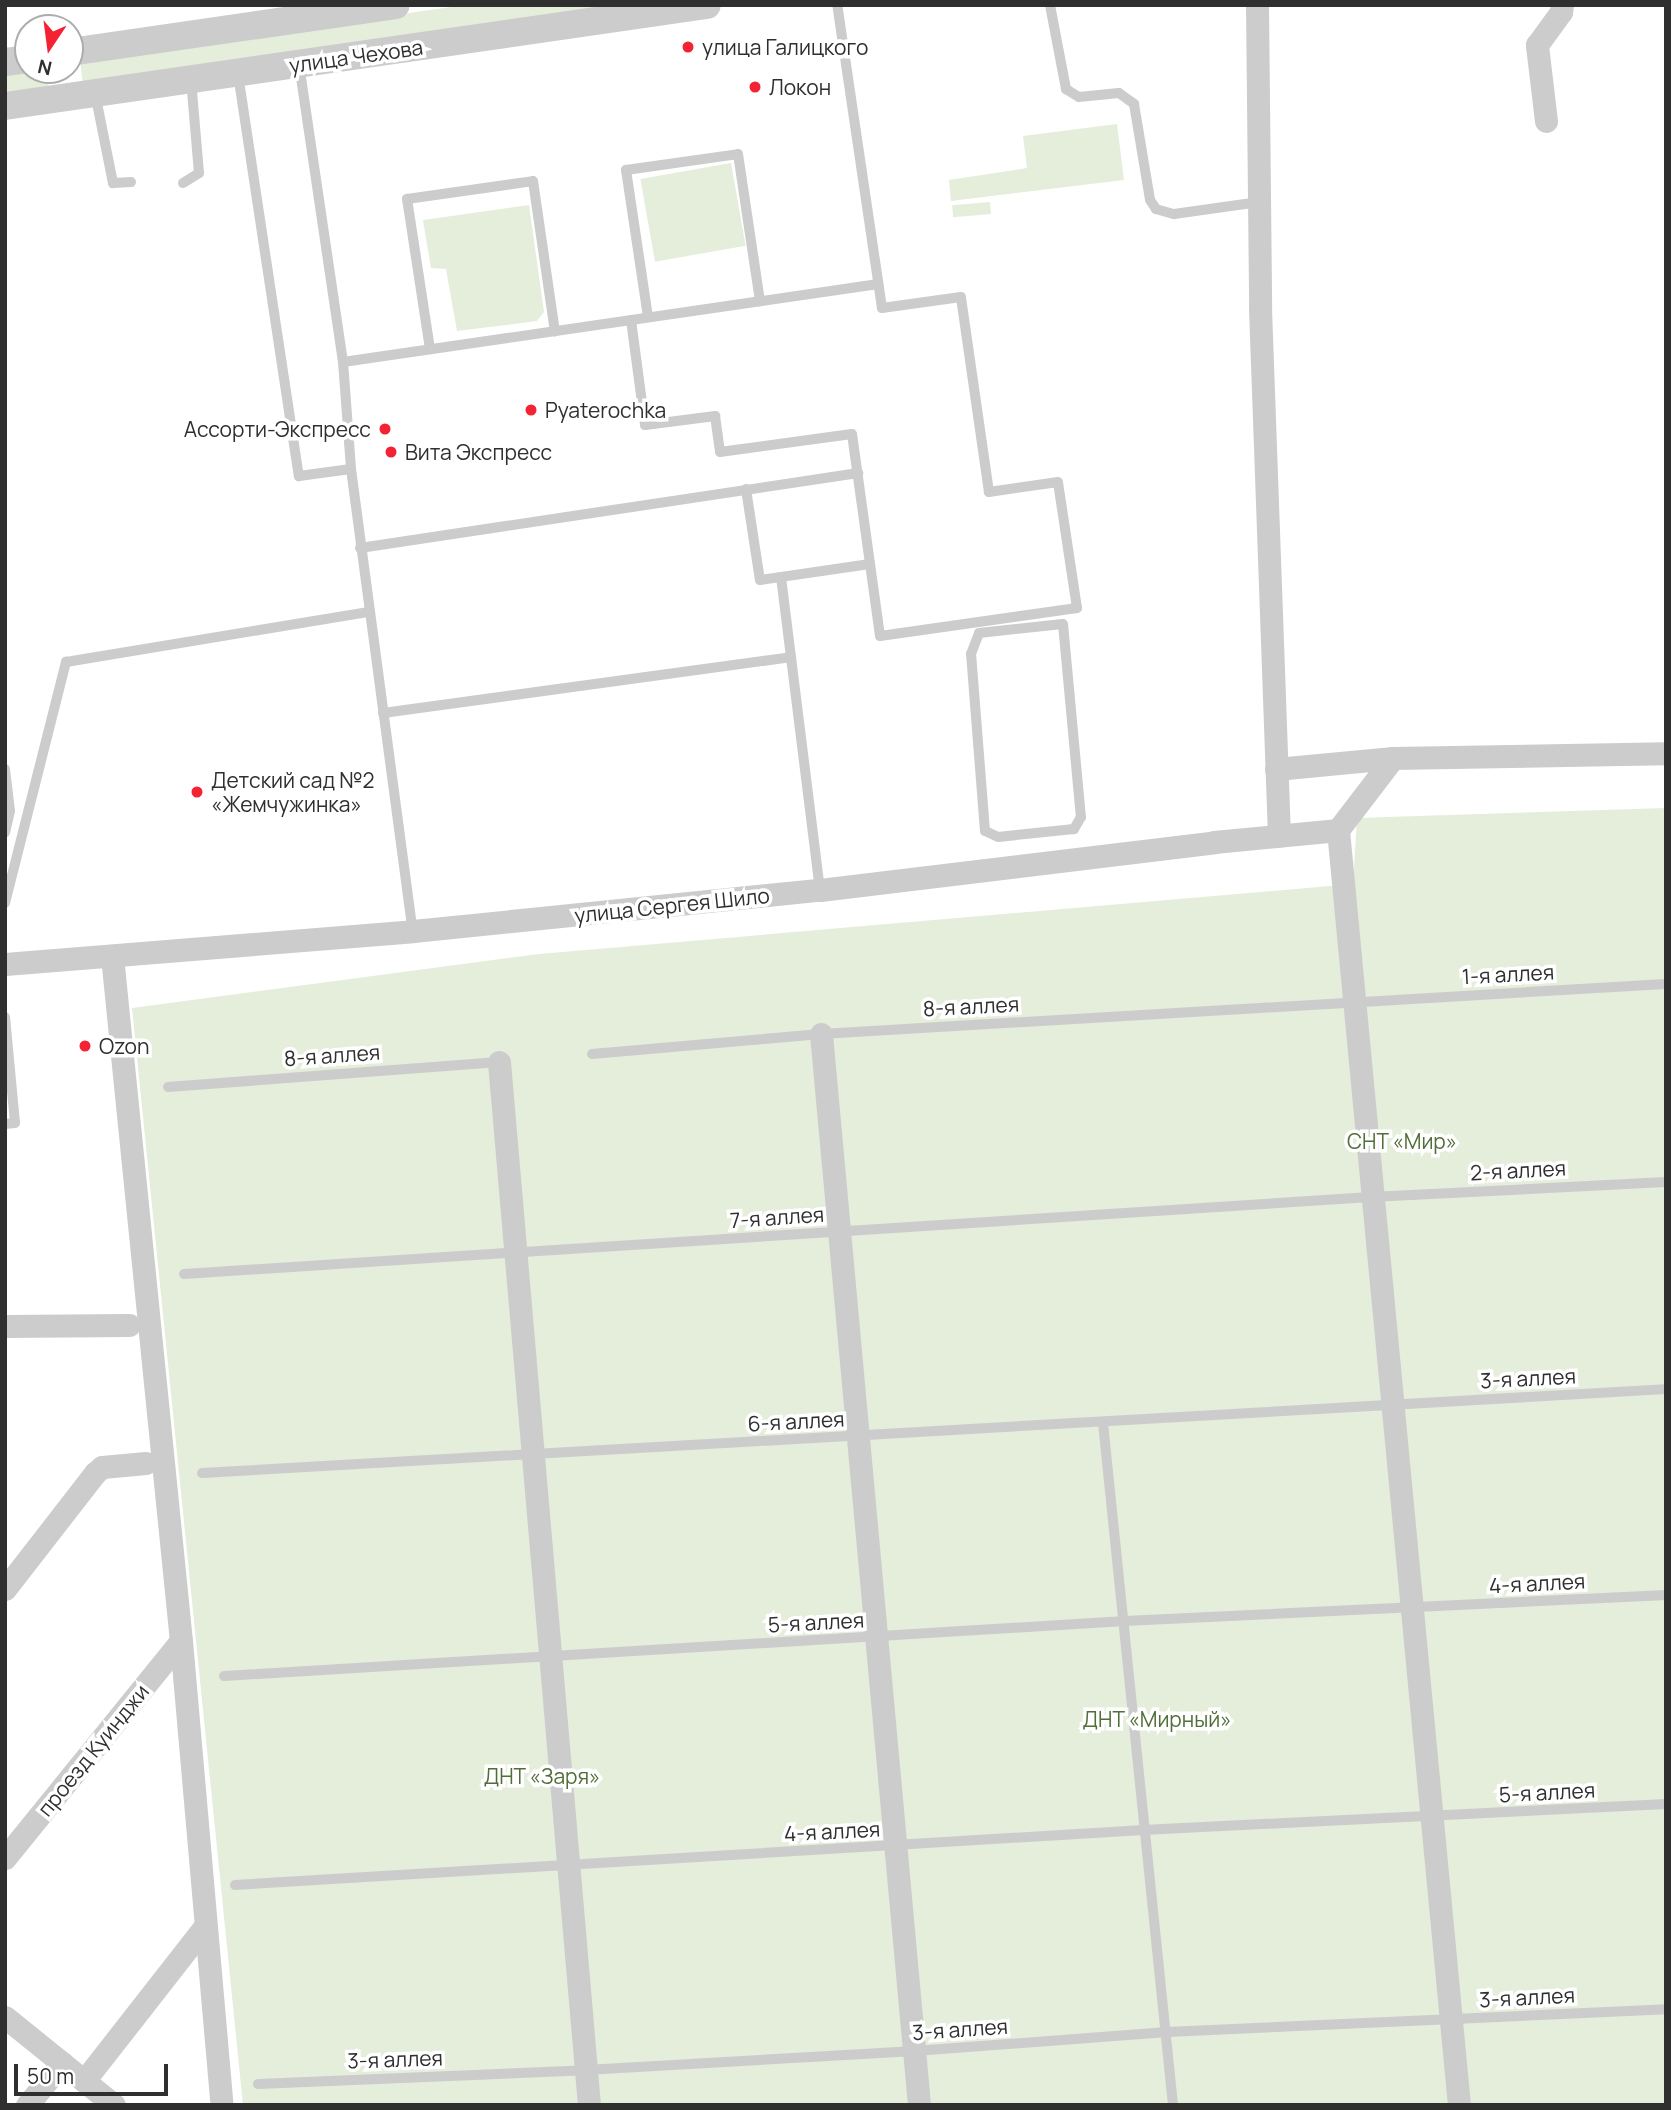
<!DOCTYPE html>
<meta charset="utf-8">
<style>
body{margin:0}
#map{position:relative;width:1671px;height:2110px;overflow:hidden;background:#fff;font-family:Manrope,sans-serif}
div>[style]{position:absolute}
.green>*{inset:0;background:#e5eddb;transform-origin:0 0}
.service>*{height:10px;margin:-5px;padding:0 5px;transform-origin:5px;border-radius:5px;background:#ccc}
.minor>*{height:23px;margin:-11.5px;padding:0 11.5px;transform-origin:11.5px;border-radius:11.5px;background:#ccc}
.tertiary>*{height:28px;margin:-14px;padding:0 14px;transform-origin:14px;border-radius:14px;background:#ccc}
.dots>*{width:19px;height:19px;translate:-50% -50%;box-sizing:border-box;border:4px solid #fff;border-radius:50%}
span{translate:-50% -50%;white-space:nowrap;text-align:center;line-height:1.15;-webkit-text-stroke:7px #fff;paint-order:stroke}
.poi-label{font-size:21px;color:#2f2f2f}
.left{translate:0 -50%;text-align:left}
.right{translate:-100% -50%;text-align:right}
.street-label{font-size:21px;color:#2f2f2f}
.park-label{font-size:21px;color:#516e38}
.frame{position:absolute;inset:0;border:7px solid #2f2f2f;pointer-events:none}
.north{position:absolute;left:14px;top:14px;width:70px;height:70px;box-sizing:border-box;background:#fff;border:2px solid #acacac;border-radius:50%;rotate:193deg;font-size:19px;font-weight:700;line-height:28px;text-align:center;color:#2f2f2f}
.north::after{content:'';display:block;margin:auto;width:24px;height:32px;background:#f32333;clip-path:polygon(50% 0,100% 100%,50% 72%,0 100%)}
.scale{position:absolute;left:14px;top:2064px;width:154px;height:32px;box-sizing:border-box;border:4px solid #2f2f2f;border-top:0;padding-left:9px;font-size:21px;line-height:24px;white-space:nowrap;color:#2f2f2f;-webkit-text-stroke:5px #fff;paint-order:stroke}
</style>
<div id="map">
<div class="green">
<i style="clip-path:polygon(465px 5px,598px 5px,599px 12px,83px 86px,80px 60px)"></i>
<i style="clip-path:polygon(46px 70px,49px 89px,5px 96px,5px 71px)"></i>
<i style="clip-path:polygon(1117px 124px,1124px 180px,951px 201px,949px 180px,1027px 168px,1023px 136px)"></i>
<i style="left:731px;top:163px;width:84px;height:92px;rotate:80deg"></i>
<i style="left:990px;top:202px;width:12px;height:38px;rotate:85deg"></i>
<i style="clip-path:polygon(529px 205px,544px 312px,537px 321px,457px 331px,446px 269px,431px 268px,423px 220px)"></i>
<i style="clip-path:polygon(1666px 808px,1666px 2105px,243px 2105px,132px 1008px,539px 954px,1353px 884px,1357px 818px)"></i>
</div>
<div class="service">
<i style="left:1050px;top:5px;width:86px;rotate:79.2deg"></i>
<i style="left:1066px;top:89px;width:15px;rotate:32deg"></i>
<i style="left:1079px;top:97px;width:40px;rotate:-5.7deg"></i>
<i style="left:1119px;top:93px;width:19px;rotate:36deg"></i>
<i style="left:1134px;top:104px;width:97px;rotate:80.5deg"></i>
<i style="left:1150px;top:200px;width:11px;rotate:56deg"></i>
<i style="left:1156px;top:209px;width:19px;rotate:16deg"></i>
<i style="left:1174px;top:214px;width:86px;rotate:-8deg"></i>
<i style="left:299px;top:64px;width:301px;rotate:81.6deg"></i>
<i style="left:343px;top:362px;width:107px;rotate:85.7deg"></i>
<i style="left:351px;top:469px;width:466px;rotate:82.4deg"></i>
<i style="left:238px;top:74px;width:407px;rotate:81.4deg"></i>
<i style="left:299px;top:476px;width:52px;rotate:-7.7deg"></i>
<i style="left:95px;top:93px;width:92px;rotate:78.7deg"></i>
<i style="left:113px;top:183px;width:18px;rotate:-3deg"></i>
<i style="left:183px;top:183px;width:19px;rotate:-32deg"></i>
<i style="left:199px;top:173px;width:93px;rotate:-94.9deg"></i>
<i style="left:648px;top:317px;width:149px;rotate:-98.5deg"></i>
<i style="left:626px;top:170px;width:113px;rotate:-8.1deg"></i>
<i style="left:738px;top:154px;width:149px;rotate:81.5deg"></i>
<i style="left:631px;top:320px;width:106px;rotate:82.4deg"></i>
<i style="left:645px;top:425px;width:71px;rotate:-7.3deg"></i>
<i style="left:715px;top:416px;width:36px;rotate:82deg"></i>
<i style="left:720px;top:452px;width:133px;rotate:-7.8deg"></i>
<i style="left:852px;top:434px;width:204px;rotate:82.1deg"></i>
<i style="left:880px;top:636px;width:199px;rotate:-8.1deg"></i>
<i style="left:1077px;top:608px;width:127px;rotate:-98.6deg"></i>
<i style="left:1058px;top:482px;width:70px;rotate:171.8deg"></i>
<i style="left:989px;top:492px;width:197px;rotate:-98.2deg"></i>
<i style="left:961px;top:297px;width:80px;rotate:172.1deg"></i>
<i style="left:882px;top:308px;width:306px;rotate:-98.4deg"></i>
<i style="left:430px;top:349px;width:152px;rotate:-98.7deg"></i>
<i style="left:407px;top:199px;width:127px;rotate:-8.1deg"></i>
<i style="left:533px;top:181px;width:152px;rotate:81.7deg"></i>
<i style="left:343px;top:362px;width:541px;rotate:-8.29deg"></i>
<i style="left:746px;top:489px;width:92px;rotate:81.3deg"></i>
<i style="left:760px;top:580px;width:111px;rotate:-8.3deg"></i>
<i style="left:360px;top:548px;width:504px;rotate:-8.56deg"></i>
<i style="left:781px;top:577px;width:315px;rotate:82.9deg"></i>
<i style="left:1063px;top:624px;width:194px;rotate:84.7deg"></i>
<i style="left:1081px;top:817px;width:14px;rotate:120deg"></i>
<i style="left:1074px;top:829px;width:76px;rotate:174deg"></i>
<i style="left:998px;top:837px;width:14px;rotate:-155deg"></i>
<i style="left:985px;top:831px;width:178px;rotate:-94.5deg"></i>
<i style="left:971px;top:654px;width:22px;rotate:-69deg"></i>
<i style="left:979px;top:633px;width:84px;rotate:-6.1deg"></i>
<i style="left:383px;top:713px;width:412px;rotate:-7.8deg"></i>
<i style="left:5px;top:769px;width:42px;rotate:83.2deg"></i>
<i style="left:10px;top:811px;width:22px;rotate:103deg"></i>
<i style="left:5px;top:903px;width:249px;rotate:-75.8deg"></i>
<i style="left:66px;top:662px;width:307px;rotate:-9.4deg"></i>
<i style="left:5px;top:1017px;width:106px;rotate:84.6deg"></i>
<i style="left:15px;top:1123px;width:10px;rotate:174deg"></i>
<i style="left:592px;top:1054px;width:230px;rotate:-5deg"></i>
<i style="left:821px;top:1034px;width:846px;rotate:-3.39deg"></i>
<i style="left:168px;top:1087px;width:332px;rotate:-4.3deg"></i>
<i style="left:184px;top:1274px;width:1189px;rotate:-3.71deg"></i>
<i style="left:1371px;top:1197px;width:295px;rotate:-2.9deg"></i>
<i style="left:1103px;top:1423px;width:686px;rotate:84.14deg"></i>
<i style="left:202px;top:1473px;width:1466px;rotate:-3.28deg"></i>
<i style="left:224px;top:1676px;width:903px;rotate:-3.49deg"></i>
<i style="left:1125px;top:1621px;width:542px;rotate:-2.75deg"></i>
<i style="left:235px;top:1885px;width:910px;rotate:-3.47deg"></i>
<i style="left:1143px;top:1830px;width:524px;rotate:-2.85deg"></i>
<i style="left:258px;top:2084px;width:328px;rotate:-2.4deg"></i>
<i style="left:586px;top:2070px;width:330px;rotate:-3.3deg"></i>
<i style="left:915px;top:2051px;width:253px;rotate:-4.3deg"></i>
<i style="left:1167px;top:2032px;width:500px;rotate:-2.6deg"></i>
</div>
<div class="minor">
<i style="left:1257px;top:5px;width:303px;rotate:89.4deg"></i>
<i style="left:1260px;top:308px;width:528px;rotate:87.94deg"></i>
<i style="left:1546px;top:121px;width:77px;rotate:-96.8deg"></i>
<i style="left:1537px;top:45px;width:41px;rotate:-54deg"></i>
<i style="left:1561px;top:12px;width:7px;rotate:-82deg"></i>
<i style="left:1393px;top:758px;width:91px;rotate:127.4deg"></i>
<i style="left:1338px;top:830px;width:1281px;rotate:84.58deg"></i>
<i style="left:1276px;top:769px;width:118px;rotate:-5.4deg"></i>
<i style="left:1393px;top:758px;width:273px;rotate:-1deg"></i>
<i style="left:112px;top:956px;width:688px;rotate:84.25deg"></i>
<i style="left:181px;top:1641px;width:466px;rotate:85deg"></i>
<i style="left:5px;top:964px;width:409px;rotate:-4.6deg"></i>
<i style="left:413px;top:931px;width:409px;rotate:-5.8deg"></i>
<i style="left:820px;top:890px;width:397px;rotate:-6.9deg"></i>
<i style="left:1214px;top:842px;width:125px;rotate:-5.5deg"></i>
<i style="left:821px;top:1034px;width:1075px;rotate:84.77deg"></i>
<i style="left:499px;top:1062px;width:1047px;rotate:85.07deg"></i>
<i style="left:5px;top:1326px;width:124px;rotate:-0.5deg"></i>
<i style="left:5px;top:1589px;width:147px;rotate:-52.2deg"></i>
<i style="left:95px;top:1473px;width:9px;rotate:-41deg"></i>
<i style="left:102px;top:1467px;width:44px;rotate:-5.2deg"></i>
<i style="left:5px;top:1858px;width:279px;rotate:-51deg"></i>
<i style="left:5px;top:2017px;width:140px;rotate:38.9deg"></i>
<i style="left:84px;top:2081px;width:197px;rotate:-52deg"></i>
<i style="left:27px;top:2105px;width:55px;rotate:-50.2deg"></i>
</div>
<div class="tertiary">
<i style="left:70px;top:52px;width:329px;rotate:-8.2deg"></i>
<i style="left:5px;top:62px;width:23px;rotate:-7deg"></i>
<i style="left:5px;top:106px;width:709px;rotate:-8.19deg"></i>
</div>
<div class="dots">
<i style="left:688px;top:47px;background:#f32333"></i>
<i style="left:755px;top:87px;background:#f32333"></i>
<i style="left:531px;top:410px;background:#f32333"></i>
<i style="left:385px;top:429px;background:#f32333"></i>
<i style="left:391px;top:452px;background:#f32333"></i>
<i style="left:197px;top:792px;background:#f32333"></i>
<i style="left:85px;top:1046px;background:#f32333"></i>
</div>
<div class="poi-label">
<span class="left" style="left:702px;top:47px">улица Галицкого</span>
<span class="left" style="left:769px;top:87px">Локон</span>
<span class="left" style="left:545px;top:410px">Pyaterochka</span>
<span class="right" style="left:371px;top:429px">Ассорти-Экспресс</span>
<span class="left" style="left:405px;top:452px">Вита Экспресс</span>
<span class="left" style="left:211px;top:792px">Детский сад №2<br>«Жемчужинка»</span>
<span class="left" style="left:99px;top:1046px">Ozon</span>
</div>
<div class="street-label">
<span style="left:356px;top:56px;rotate:-8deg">улица Чехова</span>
<span style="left:672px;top:905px;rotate:-6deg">улица Сергея Шило</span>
<span style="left:1508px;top:974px;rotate:-3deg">1-я аллея</span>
<span style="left:971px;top:1006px;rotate:-3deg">8-я аллея</span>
<span style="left:332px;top:1055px;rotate:-4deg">8-я аллея</span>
<span style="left:1518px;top:1170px;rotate:-3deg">2-я аллея</span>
<span style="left:777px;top:1217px;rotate:-4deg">7-я аллея</span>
<span style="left:1528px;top:1378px;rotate:-3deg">3-я аллея</span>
<span style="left:796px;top:1421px;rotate:-3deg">6-я аллея</span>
<span style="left:1537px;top:1583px;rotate:-3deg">4-я аллея</span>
<span style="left:816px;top:1622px;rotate:-3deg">5-я аллея</span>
<span style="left:93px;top:1750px;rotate:-51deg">проезд Куинджи</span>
<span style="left:1547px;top:1792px;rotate:-3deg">5-я аллея</span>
<span style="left:832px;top:1831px;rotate:-3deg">4-я аллея</span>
<span style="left:1527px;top:1997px;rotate:-3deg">3-я аллея</span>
<span style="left:960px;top:2029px;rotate:-4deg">3-я аллея</span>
<span style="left:395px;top:2059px;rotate:-2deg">3-я аллея</span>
</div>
<div class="park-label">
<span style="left:1402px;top:1141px">СНТ «Мир»</span>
<span style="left:1157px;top:1719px">ДНТ «Мирный»</span>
<span style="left:542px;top:1776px">ДНТ «Заря»</span>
</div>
<div class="frame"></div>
<div class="north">N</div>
<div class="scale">50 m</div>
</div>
